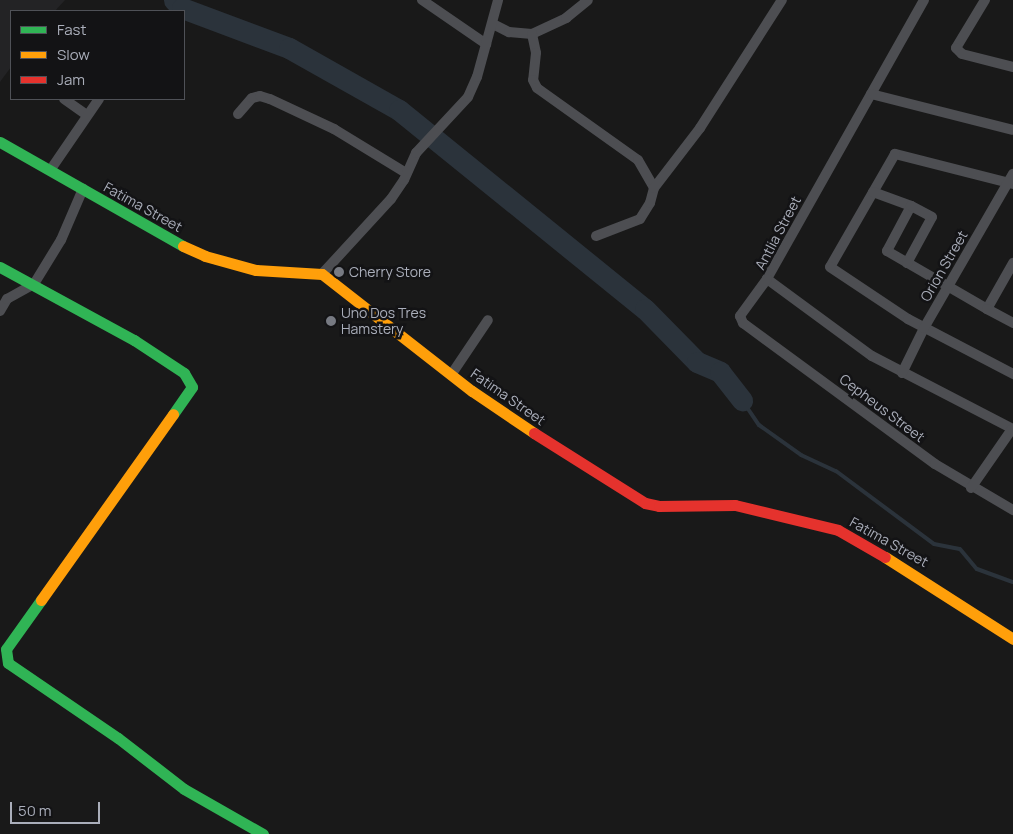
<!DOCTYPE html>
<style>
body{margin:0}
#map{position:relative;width:1013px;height:834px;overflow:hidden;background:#191919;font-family:Manrope,sans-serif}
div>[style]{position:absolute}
.built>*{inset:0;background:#232325}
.stream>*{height:4px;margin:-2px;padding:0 2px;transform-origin:2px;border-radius:2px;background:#2b333b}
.river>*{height:21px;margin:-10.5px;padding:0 10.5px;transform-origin:10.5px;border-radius:10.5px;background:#2b333b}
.street>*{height:10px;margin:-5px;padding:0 5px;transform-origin:5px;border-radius:5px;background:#4d4e52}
.fast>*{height:11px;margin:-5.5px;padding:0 5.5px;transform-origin:5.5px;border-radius:5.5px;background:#30b455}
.slow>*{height:11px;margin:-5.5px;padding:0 5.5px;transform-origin:5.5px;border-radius:5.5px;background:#ff9f0a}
.jam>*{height:11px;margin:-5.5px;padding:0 5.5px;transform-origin:5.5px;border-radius:5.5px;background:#e5322d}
.dots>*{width:14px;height:14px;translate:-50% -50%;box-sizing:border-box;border:2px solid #131315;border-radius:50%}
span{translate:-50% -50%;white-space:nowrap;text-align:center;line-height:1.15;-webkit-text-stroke:5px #131315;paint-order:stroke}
.street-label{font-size:14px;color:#aaaeba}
.poi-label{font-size:14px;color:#aaaeba}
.left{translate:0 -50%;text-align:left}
.legend{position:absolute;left:10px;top:10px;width:175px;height:90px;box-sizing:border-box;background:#131315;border:1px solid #4f5157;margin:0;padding:6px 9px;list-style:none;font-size:15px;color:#aaaeba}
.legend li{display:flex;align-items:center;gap:10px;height:25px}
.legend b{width:25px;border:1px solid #4f5157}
.scale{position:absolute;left:10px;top:802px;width:90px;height:22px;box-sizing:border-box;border:2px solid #aaaeba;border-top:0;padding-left:6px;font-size:15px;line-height:18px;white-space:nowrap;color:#aaaeba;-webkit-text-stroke:4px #131315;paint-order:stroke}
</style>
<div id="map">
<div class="built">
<i style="clip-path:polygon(0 0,65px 0,55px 11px,11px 11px,11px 67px,0 82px)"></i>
</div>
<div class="stream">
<i style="left:742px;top:400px;width:30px;rotate:56deg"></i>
<i style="left:759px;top:425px;width:52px;rotate:35.5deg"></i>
<i style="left:801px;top:455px;width:38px;rotate:25deg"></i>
<i style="left:836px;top:471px;width:122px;rotate:36.7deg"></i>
<i style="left:934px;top:544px;width:26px;rotate:11deg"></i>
<i style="left:960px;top:549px;width:26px;rotate:50deg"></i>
<i style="left:977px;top:569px;width:38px;rotate:20deg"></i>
</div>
<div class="river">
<i style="left:174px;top:0;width:11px;rotate:45deg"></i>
<i style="left:182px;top:8px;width:114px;rotate:20.5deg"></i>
<i style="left:289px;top:48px;width:126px;rotate:29.4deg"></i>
<i style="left:399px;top:110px;width:316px;rotate:39deg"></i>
<i style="left:645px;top:309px;width:74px;rotate:45.5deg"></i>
<i style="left:697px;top:362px;width:25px;rotate:23deg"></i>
<i style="left:720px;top:372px;width:36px;rotate:52deg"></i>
</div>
<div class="street">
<i style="left:422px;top:0;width:78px;rotate:34.5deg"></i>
<i style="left:924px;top:0;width:320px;rotate:119.4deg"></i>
<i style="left:767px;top:279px;width:130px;rotate:36.3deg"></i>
<i style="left:872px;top:356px;width:159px;rotate:27.4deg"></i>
<i style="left:985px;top:0;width:56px;rotate:121.1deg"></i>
<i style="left:956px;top:48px;width:8px;rotate:45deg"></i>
<i style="left:962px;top:54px;width:53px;rotate:14.3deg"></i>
<i style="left:493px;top:24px;width:18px;rotate:27deg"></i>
<i style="left:509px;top:32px;width:23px;rotate:5deg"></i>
<i style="left:532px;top:34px;width:38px;rotate:-25deg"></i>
<i style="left:566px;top:18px;width:28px;rotate:-39deg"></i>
<i style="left:532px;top:34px;width:19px;rotate:78deg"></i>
<i style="left:536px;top:53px;width:27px;rotate:96deg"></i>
<i style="left:533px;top:80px;width:9px;rotate:63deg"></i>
<i style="left:537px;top:88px;width:124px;rotate:35.5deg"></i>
<i style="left:638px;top:160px;width:32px;rotate:60deg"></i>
<i style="left:871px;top:94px;width:146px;rotate:14.2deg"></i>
<i style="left:64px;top:99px;width:28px;rotate:35deg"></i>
<i style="left:238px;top:114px;width:21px;rotate:-49deg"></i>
<i style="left:252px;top:98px;width:8px;rotate:-14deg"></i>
<i style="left:260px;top:96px;width:10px;rotate:17deg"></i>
<i style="left:270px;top:99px;width:71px;rotate:25.1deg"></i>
<i style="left:334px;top:129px;width:84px;rotate:31.4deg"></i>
<i style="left:51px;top:169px;width:85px;rotate:-55.6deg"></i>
<i style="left:1013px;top:184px;width:122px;rotate:-165.7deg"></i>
<i style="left:895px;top:154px;width:130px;rotate:119.9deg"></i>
<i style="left:830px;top:267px;width:94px;rotate:33.7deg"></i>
<i style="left:908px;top:319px;width:119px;rotate:27.6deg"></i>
<i style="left:873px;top:192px;width:40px;rotate:20.2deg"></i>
<i style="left:911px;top:206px;width:51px;rotate:118.1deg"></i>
<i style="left:887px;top:251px;width:116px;rotate:30.1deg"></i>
<i style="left:987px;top:309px;width:53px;rotate:-60.5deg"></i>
<i style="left:596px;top:236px;width:47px;rotate:-21.1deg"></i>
<i style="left:640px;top:219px;width:19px;rotate:-58deg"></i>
<i style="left:650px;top:203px;width:16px;rotate:-75deg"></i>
<i style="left:654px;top:188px;width:76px;rotate:-52.5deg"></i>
<i style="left:700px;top:128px;width:152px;rotate:-57.4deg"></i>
<i style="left:907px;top:263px;width:52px;rotate:-61.5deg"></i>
<i style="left:932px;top:217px;width:24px;rotate:-152deg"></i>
<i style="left:322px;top:274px;width:102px;rotate:-47.4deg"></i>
<i style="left:391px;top:199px;width:23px;rotate:-56deg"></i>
<i style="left:404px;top:180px;width:30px;rotate:-66deg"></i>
<i style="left:416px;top:153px;width:76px;rotate:-47.1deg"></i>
<i style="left:468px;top:97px;width:22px;rotate:-66deg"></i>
<i style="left:477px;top:77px;width:80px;rotate:-74.7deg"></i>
<i style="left:767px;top:279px;width:46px;rotate:126.1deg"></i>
<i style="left:740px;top:316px;width:8px;rotate:67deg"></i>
<i style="left:743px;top:323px;width:238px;rotate:36.3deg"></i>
<i style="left:935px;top:464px;width:91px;rotate:30.5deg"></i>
<i style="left:987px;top:309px;width:30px;rotate:28deg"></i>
<i style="left:0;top:311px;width:14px;rotate:-60deg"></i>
<i style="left:7px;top:299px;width:31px;rotate:-29deg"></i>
<i style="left:34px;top:284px;width:52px;rotate:-58.5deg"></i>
<i style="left:61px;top:240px;width:56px;rotate:-66.7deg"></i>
<i style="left:902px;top:373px;width:50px;rotate:-63.9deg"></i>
<i style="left:924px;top:328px;width:178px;rotate:-60deg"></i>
<i style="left:451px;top:375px;width:66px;rotate:-56.1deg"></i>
<i style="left:971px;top:488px;width:72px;rotate:-55.2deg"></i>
</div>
<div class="fast">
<i style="left:0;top:142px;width:210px;rotate:29.6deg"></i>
<i style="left:0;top:267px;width:153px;rotate:28.6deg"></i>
<i style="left:134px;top:340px;width:60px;rotate:33.4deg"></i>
<i style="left:184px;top:373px;width:16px;rotate:60deg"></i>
<i style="left:192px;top:387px;width:33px;rotate:125deg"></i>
<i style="left:41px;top:600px;width:60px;rotate:125.5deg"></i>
<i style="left:6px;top:649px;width:14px;rotate:82deg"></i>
<i style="left:8px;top:663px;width:133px;rotate:34.3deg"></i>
<i style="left:118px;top:738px;width:83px;rotate:37.7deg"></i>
<i style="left:184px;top:789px;width:91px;rotate:29.7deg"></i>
</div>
<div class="slow">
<i style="left:183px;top:246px;width:24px;rotate:24deg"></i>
<i style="left:205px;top:256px;width:53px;rotate:15.4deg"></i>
<i style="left:256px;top:270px;width:66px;rotate:3.5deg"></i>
<i style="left:322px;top:274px;width:190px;rotate:38deg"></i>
<i style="left:472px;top:391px;width:75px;rotate:34.1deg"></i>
<i style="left:885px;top:557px;width:152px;rotate:32.6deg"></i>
<i style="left:41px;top:600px;width:228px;rotate:-54.6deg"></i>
</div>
<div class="jam">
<i style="left:534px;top:433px;width:131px;rotate:32.2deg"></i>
<i style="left:645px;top:503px;width:14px;rotate:12deg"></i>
<i style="left:659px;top:506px;width:76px;rotate:-0.8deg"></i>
<i style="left:735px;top:505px;width:106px;rotate:13.6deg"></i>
<i style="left:838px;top:530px;width:54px;rotate:29.9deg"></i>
</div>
<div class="dots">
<i style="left:339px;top:272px;background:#777a82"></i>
<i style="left:331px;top:321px;background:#777a82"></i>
</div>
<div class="street-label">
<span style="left:143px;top:207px;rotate:29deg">Fatima Street</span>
<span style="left:778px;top:233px;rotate:-62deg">Antlia Street</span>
<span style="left:944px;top:266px;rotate:-60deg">Orion Street</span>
<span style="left:508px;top:397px;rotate:35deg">Fatima Street</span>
<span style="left:882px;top:408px;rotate:37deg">Cepheus Street</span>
<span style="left:889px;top:542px;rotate:29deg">Fatima Street</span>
</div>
<div class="poi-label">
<span class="left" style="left:349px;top:272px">Cherry Store</span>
<span class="left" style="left:341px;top:321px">Uno Dos Tres<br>Hamstery</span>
</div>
<ul class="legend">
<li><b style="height:6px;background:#30b455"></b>Fast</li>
<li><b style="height:6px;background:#ff9f0a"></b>Slow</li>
<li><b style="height:6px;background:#e5322d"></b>Jam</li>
</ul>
<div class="scale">50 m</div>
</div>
